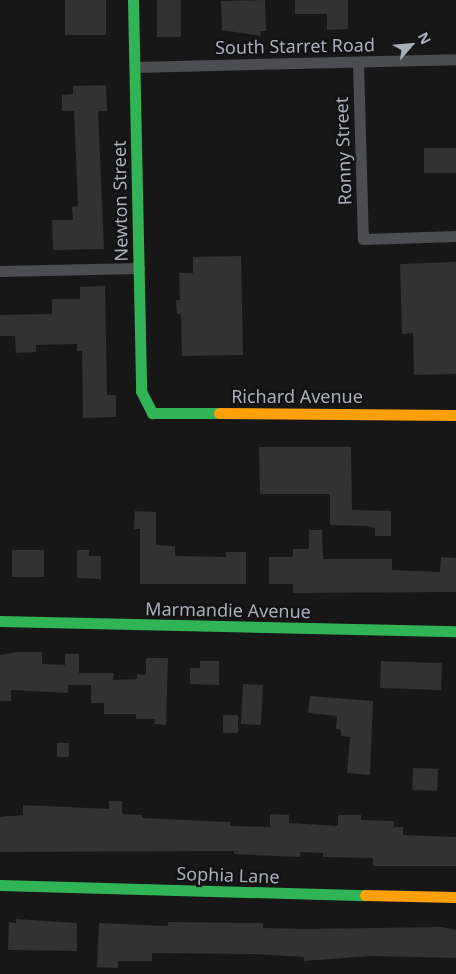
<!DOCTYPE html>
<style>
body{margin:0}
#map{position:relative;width:456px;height:974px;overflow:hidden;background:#171718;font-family:"Noto Sans",sans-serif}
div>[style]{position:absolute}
.building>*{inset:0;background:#323233;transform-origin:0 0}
.street>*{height:11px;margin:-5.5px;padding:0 5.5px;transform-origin:5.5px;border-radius:5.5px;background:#4c4d50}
.fast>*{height:11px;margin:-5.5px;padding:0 5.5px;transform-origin:5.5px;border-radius:5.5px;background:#30b455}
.slow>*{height:11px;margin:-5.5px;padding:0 5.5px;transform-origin:5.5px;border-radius:5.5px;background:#ff9f0a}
span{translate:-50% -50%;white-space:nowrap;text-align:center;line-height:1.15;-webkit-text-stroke:4.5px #121213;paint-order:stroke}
.street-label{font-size:18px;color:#a9aeb8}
.north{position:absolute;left:386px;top:20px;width:50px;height:50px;-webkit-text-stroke:4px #121213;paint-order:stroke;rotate:63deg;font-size:14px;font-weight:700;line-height:20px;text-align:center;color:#a9aeb8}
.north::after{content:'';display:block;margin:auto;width:18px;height:22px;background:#a9aeb8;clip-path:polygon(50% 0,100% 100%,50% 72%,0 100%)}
</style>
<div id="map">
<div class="building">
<i style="left:65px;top:0;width:41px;height:35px"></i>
<i style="left:157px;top:0;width:24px;height:37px"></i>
<i style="clip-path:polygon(265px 0,266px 31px,260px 31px,261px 36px,222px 30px,221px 1px)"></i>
<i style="clip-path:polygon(295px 0,348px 0,348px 29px,327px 30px,327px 14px,295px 14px)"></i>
<i style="clip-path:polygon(106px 85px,107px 111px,98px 111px,104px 249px,53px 250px,52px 220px,73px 220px,72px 207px,78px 206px,74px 111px,62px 111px,62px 95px,73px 94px,73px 86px)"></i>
<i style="left:456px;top:148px;width:25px;height:32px;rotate:90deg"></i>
<i style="clip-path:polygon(241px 256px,243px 355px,182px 356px,181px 314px,177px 314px,176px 300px,180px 300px,179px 273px,193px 273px,193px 257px)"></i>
<i style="clip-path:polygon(456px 262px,456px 374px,414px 375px,413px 333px,402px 334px,400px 264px)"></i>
<i style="clip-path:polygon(105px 286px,107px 395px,116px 395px,116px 417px,83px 418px,82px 351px,77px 351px,77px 344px,36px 345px,36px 352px,16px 353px,15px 336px,0 336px,0 315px,52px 314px,52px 299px,80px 299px,80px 287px)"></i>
<i style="clip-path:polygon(259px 447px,351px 447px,352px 510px,391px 511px,391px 536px,375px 536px,375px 528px,367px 526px,330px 525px,330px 494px,260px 494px)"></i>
<i style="clip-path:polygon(135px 511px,156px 512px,156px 545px,175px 546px,175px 556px,226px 557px,226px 552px,246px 552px,246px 584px,140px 584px,140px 529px,134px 529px)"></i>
<i style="clip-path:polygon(309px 530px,322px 530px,323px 559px,392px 559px,392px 570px,440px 572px,441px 557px,456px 558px,456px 592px,293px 593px,293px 584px,269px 584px,269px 557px,293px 557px,293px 549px,309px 549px)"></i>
<i style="left:12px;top:550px;width:32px;height:27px"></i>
<i style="clip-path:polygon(77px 550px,89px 550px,89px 556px,101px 556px,101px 579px,77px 578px)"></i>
<i style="clip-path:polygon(17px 652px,42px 652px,42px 664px,65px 665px,65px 654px,79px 654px,79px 673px,114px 673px,113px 680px,137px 679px,137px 674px,146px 675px,146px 658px,168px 658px,166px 725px,154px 724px,155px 719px,136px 719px,136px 714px,104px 714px,104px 703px,91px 703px,91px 685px,68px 685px,68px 693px,11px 690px,11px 701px,0 701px,0 655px)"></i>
<i style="clip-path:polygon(200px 661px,219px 661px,219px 685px,190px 684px,190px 668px,200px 668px)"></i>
<i style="left:381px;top:661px;width:61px;height:27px;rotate:2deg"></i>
<i style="left:243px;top:684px;width:20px;height:40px;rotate:3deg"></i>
<i style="clip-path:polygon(310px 696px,373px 701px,370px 775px,347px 773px,350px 737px,341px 736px,341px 730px,336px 729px,337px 716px,308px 713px)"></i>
<i style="left:223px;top:715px;width:15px;height:18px"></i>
<i style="left:57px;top:743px;width:12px;height:14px"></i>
<i style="left:413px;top:768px;width:25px;height:22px;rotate:2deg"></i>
<i style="clip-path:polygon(109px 801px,122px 801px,122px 814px,142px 815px,142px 818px,230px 822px,230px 826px,270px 827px,270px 814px,289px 815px,289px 823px,338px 826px,338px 815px,361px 815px,361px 820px,394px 821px,394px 827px,403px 827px,403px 835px,456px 837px,456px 866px,373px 866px,373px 858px,323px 857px,323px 853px,300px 852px,300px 857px,234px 854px,234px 851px,0 852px,0 817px,23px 815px,23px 805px,109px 809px)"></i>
<i style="clip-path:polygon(16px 919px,77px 923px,77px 951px,8px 950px,9px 922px,16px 923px)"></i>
<i style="clip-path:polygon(168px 922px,263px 923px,263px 928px,305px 929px,442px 927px,456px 930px,456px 958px,371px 956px,304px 961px,304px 957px,253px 954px,152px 953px,152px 961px,118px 961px,118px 968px,97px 967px,99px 923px,168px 926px)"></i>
</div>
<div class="street">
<i style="left:358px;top:63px;width:176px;rotate:88.4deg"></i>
<i style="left:363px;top:239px;width:93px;rotate:-1.8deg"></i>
<i style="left:135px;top:67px;width:321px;rotate:-1.4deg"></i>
<i style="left:0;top:271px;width:139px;rotate:-1.2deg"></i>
</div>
<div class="fast">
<i style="left:133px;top:0;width:391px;rotate:88.8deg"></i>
<i style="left:141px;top:391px;width:25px;rotate:63deg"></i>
<i style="left:152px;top:413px;width:67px"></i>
<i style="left:0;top:621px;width:456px;rotate:1.3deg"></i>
<i style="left:0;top:885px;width:365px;rotate:1.6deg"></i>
</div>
<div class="slow">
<i style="left:219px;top:413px;width:237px;rotate:0.5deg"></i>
<i style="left:365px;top:895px;width:91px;rotate:1.3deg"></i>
</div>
<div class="street-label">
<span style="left:295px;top:46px;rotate:-1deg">South Starret Road</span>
<span style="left:343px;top:151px;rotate:-92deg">Ronny Street</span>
<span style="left:120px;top:201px;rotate:-91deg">Newton Street</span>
<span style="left:297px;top:396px">Richard Avenue</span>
<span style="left:228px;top:610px;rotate:1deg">Marmandie Avenue</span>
<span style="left:228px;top:875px;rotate:2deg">Sophia Lane</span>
</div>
<div class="north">N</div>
</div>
